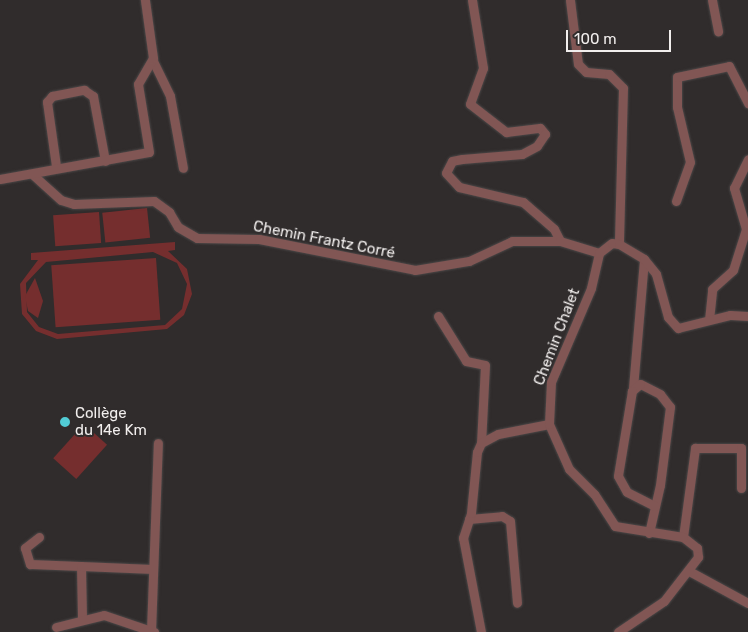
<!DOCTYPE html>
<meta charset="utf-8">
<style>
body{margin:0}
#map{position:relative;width:748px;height:632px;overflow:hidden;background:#302c2c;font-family:Rubik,sans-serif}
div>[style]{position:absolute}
.green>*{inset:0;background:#752e2e;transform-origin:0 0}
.roads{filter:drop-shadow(0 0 1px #4b4747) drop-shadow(0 0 1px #4b4747)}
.minor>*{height:9px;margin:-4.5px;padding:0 4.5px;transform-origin:4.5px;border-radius:4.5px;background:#815654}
.dots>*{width:14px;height:14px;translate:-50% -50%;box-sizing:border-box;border:2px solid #302c2c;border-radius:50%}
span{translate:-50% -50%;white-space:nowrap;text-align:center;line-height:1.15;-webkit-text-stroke:4px #302c2c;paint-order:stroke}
.street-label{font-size:15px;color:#f1eeed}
.poi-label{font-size:15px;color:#f1eeed}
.left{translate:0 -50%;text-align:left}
.scale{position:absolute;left:566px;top:30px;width:105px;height:22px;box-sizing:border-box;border:2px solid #f1eeed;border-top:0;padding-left:6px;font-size:15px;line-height:18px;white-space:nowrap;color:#f1eeed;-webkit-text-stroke:4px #302c2c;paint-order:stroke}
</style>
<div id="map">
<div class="green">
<i style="left:147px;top:208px;width:30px;height:45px;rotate:84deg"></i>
<i style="left:99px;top:212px;width:31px;height:46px;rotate:86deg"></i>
<i style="clip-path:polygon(evenodd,175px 242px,175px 250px,168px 251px,187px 269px,192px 294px,184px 315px,167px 329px,57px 339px,36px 331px,22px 314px,20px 284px,38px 260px,31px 260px,31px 253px,175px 242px,153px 252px,177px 263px,187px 284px,182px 309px,165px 325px,58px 334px,39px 327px,27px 312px,26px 283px,46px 262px,153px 252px)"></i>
<i style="left:156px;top:258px;width:62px;height:105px;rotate:86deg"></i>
<i style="clip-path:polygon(35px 278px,43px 301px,38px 318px,28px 311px,25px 296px)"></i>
<i style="left:84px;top:424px;width:31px;height:46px;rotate:42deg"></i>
</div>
<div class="roads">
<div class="minor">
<i style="left:472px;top:0;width:69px;rotate:80.8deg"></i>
<i style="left:483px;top:68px;width:38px;rotate:110deg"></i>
<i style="left:470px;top:104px;width:46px;rotate:37.9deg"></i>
<i style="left:506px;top:132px;width:34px;rotate:-7deg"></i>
<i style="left:540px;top:128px;width:8px;rotate:50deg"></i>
<i style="left:545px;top:134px;width:14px;rotate:124deg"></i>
<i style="left:537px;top:146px;width:17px;rotate:152deg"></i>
<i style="left:522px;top:154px;width:60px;rotate:175.2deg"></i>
<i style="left:462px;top:159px;width:10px;rotate:169deg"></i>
<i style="left:452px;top:161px;width:13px;rotate:117deg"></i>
<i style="left:446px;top:173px;width:19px;rotate:47deg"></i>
<i style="left:459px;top:187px;width:66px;rotate:13.2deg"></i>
<i style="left:523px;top:202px;width:41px;rotate:41.1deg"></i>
<i style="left:554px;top:229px;width:13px;rotate:63deg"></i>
<i style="left:570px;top:0;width:64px;rotate:82.9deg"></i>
<i style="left:578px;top:64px;width:11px;rotate:45deg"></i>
<i style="left:586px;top:72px;width:23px;rotate:5deg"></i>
<i style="left:609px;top:74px;width:20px;rotate:45deg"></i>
<i style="left:623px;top:88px;width:156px;rotate:91.5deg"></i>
<i style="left:712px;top:0;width:32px;rotate:79deg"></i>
<i style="left:153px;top:61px;width:39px;rotate:64deg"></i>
<i style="left:170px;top:96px;width:73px;rotate:79.8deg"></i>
<i style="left:56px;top:166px;width:65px;rotate:-98deg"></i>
<i style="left:47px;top:102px;width:8px;rotate:-50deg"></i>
<i style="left:52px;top:96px;width:33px;rotate:-11deg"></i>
<i style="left:84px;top:90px;width:11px;rotate:34deg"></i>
<i style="left:93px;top:96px;width:66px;rotate:79.5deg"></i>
<i style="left:32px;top:174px;width:39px;rotate:42deg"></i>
<i style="left:61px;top:200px;width:14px;rotate:17deg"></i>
<i style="left:74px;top:204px;width:80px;rotate:-2.1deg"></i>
<i style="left:154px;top:201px;width:19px;rotate:36deg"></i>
<i style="left:169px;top:212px;width:17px;rotate:59deg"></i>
<i style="left:178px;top:227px;width:22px;rotate:30deg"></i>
<i style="left:197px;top:238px;width:62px;rotate:0.9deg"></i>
<i style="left:259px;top:239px;width:159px;rotate:11.2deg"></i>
<i style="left:415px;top:270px;width:55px;rotate:-9.5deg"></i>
<i style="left:469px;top:261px;width:47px;rotate:-24.9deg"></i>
<i style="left:512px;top:241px;width:48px"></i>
<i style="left:560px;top:241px;width:41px;rotate:17.1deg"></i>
<i style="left:0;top:179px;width:151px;rotate:-10.3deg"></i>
<i style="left:149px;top:152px;width:69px;rotate:-99.2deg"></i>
<i style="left:138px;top:84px;width:30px;rotate:-60deg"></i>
<i style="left:153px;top:58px;width:59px;rotate:-97.9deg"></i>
<i style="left:676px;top:201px;width:41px;rotate:-70.3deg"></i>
<i style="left:690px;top:162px;width:57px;rotate:-103.3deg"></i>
<i style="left:677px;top:107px;width:30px;rotate:-90deg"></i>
<i style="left:677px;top:77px;width:53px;rotate:-11.9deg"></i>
<i style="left:729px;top:66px;width:42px;rotate:62.8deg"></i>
<i style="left:438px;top:316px;width:53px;rotate:58.1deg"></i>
<i style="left:466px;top:361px;width:19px;rotate:12deg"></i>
<i style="left:485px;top:365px;width:78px;rotate:92.9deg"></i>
<i style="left:709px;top:320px;width:31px;rotate:-84deg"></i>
<i style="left:712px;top:289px;width:28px;rotate:-42deg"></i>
<i style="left:733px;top:270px;width:43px;rotate:-72.4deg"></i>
<i style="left:746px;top:229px;width:43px;rotate:-106.3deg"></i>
<i style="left:734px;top:188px;width:32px;rotate:-64deg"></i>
<i style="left:633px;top:388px;width:129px;rotate:-85.1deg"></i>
<i style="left:469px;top:519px;width:33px;rotate:-5deg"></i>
<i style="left:502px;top:516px;width:9px;rotate:32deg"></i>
<i style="left:510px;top:521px;width:82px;rotate:85.1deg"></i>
<i style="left:649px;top:533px;width:49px;rotate:-77.1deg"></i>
<i style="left:660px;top:485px;width:79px;rotate:-82.7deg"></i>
<i style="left:670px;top:407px;width:16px;rotate:-128deg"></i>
<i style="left:660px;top:394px;width:22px;rotate:-153deg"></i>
<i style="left:640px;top:384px;width:11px;rotate:139deg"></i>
<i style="left:632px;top:391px;width:86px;rotate:99.4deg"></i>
<i style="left:618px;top:476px;width:18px;rotate:61deg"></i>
<i style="left:627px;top:492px;width:31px;rotate:27deg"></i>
<i style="left:39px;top:537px;width:18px;rotate:142deg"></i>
<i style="left:25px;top:548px;width:17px;rotate:73deg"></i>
<i style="left:30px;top:564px;width:51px;rotate:2.2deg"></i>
<i style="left:81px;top:566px;width:54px;rotate:88.9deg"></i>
<i style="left:683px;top:537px;width:90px;rotate:-82.3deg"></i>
<i style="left:695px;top:448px;width:46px"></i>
<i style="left:741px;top:448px;width:40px;rotate:90deg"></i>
<i style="left:81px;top:566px;width:72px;rotate:2.4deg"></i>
<i style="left:689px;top:571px;width:67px;rotate:28.5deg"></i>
<i style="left:56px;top:627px;width:49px;rotate:-14deg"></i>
<i style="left:104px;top:615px;width:53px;rotate:18.8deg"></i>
<i style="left:151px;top:631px;width:188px;rotate:-87.9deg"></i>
<i style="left:481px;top:632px;width:96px;rotate:-100.8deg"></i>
<i style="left:463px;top:538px;width:26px;rotate:-72deg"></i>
<i style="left:471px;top:513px;width:61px;rotate:-84.4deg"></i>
<i style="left:477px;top:452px;width:10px;rotate:-66deg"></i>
<i style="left:481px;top:443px;width:19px;rotate:-28deg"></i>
<i style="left:498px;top:434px;width:52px;rotate:-11.1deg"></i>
<i style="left:618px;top:632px;width:55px;rotate:-34deg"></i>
<i style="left:664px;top:601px;width:56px;rotate:-52.3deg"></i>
<i style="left:698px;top:557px;width:9px;rotate:-96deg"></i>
<i style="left:697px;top:548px;width:18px;rotate:-142deg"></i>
<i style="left:683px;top:537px;width:69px;rotate:-170.8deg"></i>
<i style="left:615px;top:526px;width:38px;rotate:-123deg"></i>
<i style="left:594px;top:494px;width:35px;rotate:-135deg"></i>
<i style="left:569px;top:469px;width:49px;rotate:-114deg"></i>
<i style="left:549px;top:424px;width:42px;rotate:-87.3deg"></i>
<i style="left:551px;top:382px;width:102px;rotate:-66.9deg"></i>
<i style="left:591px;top:288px;width:36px;rotate:-77deg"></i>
<i style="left:599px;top:253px;width:16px;rotate:-38deg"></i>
<i style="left:612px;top:243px;width:7px;rotate:8deg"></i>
<i style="left:619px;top:244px;width:29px;rotate:31deg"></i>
<i style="left:644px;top:259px;width:19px;rotate:51deg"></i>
<i style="left:656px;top:274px;width:45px;rotate:74.4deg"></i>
<i style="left:668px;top:317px;width:15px;rotate:48deg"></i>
<i style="left:678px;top:328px;width:54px;rotate:-14deg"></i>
<i style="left:730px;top:315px;width:18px;rotate:3deg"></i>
</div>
</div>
<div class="dots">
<i style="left:65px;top:422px;background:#52ccd5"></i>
</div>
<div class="street-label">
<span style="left:324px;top:240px;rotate:11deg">Chemin Frantz Corré</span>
<span style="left:557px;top:337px;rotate:-69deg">Chemin Chalet</span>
</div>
<div class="poi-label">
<span class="left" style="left:75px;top:422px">Collège<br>du 14e Km</span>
</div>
<div class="scale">100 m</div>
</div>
